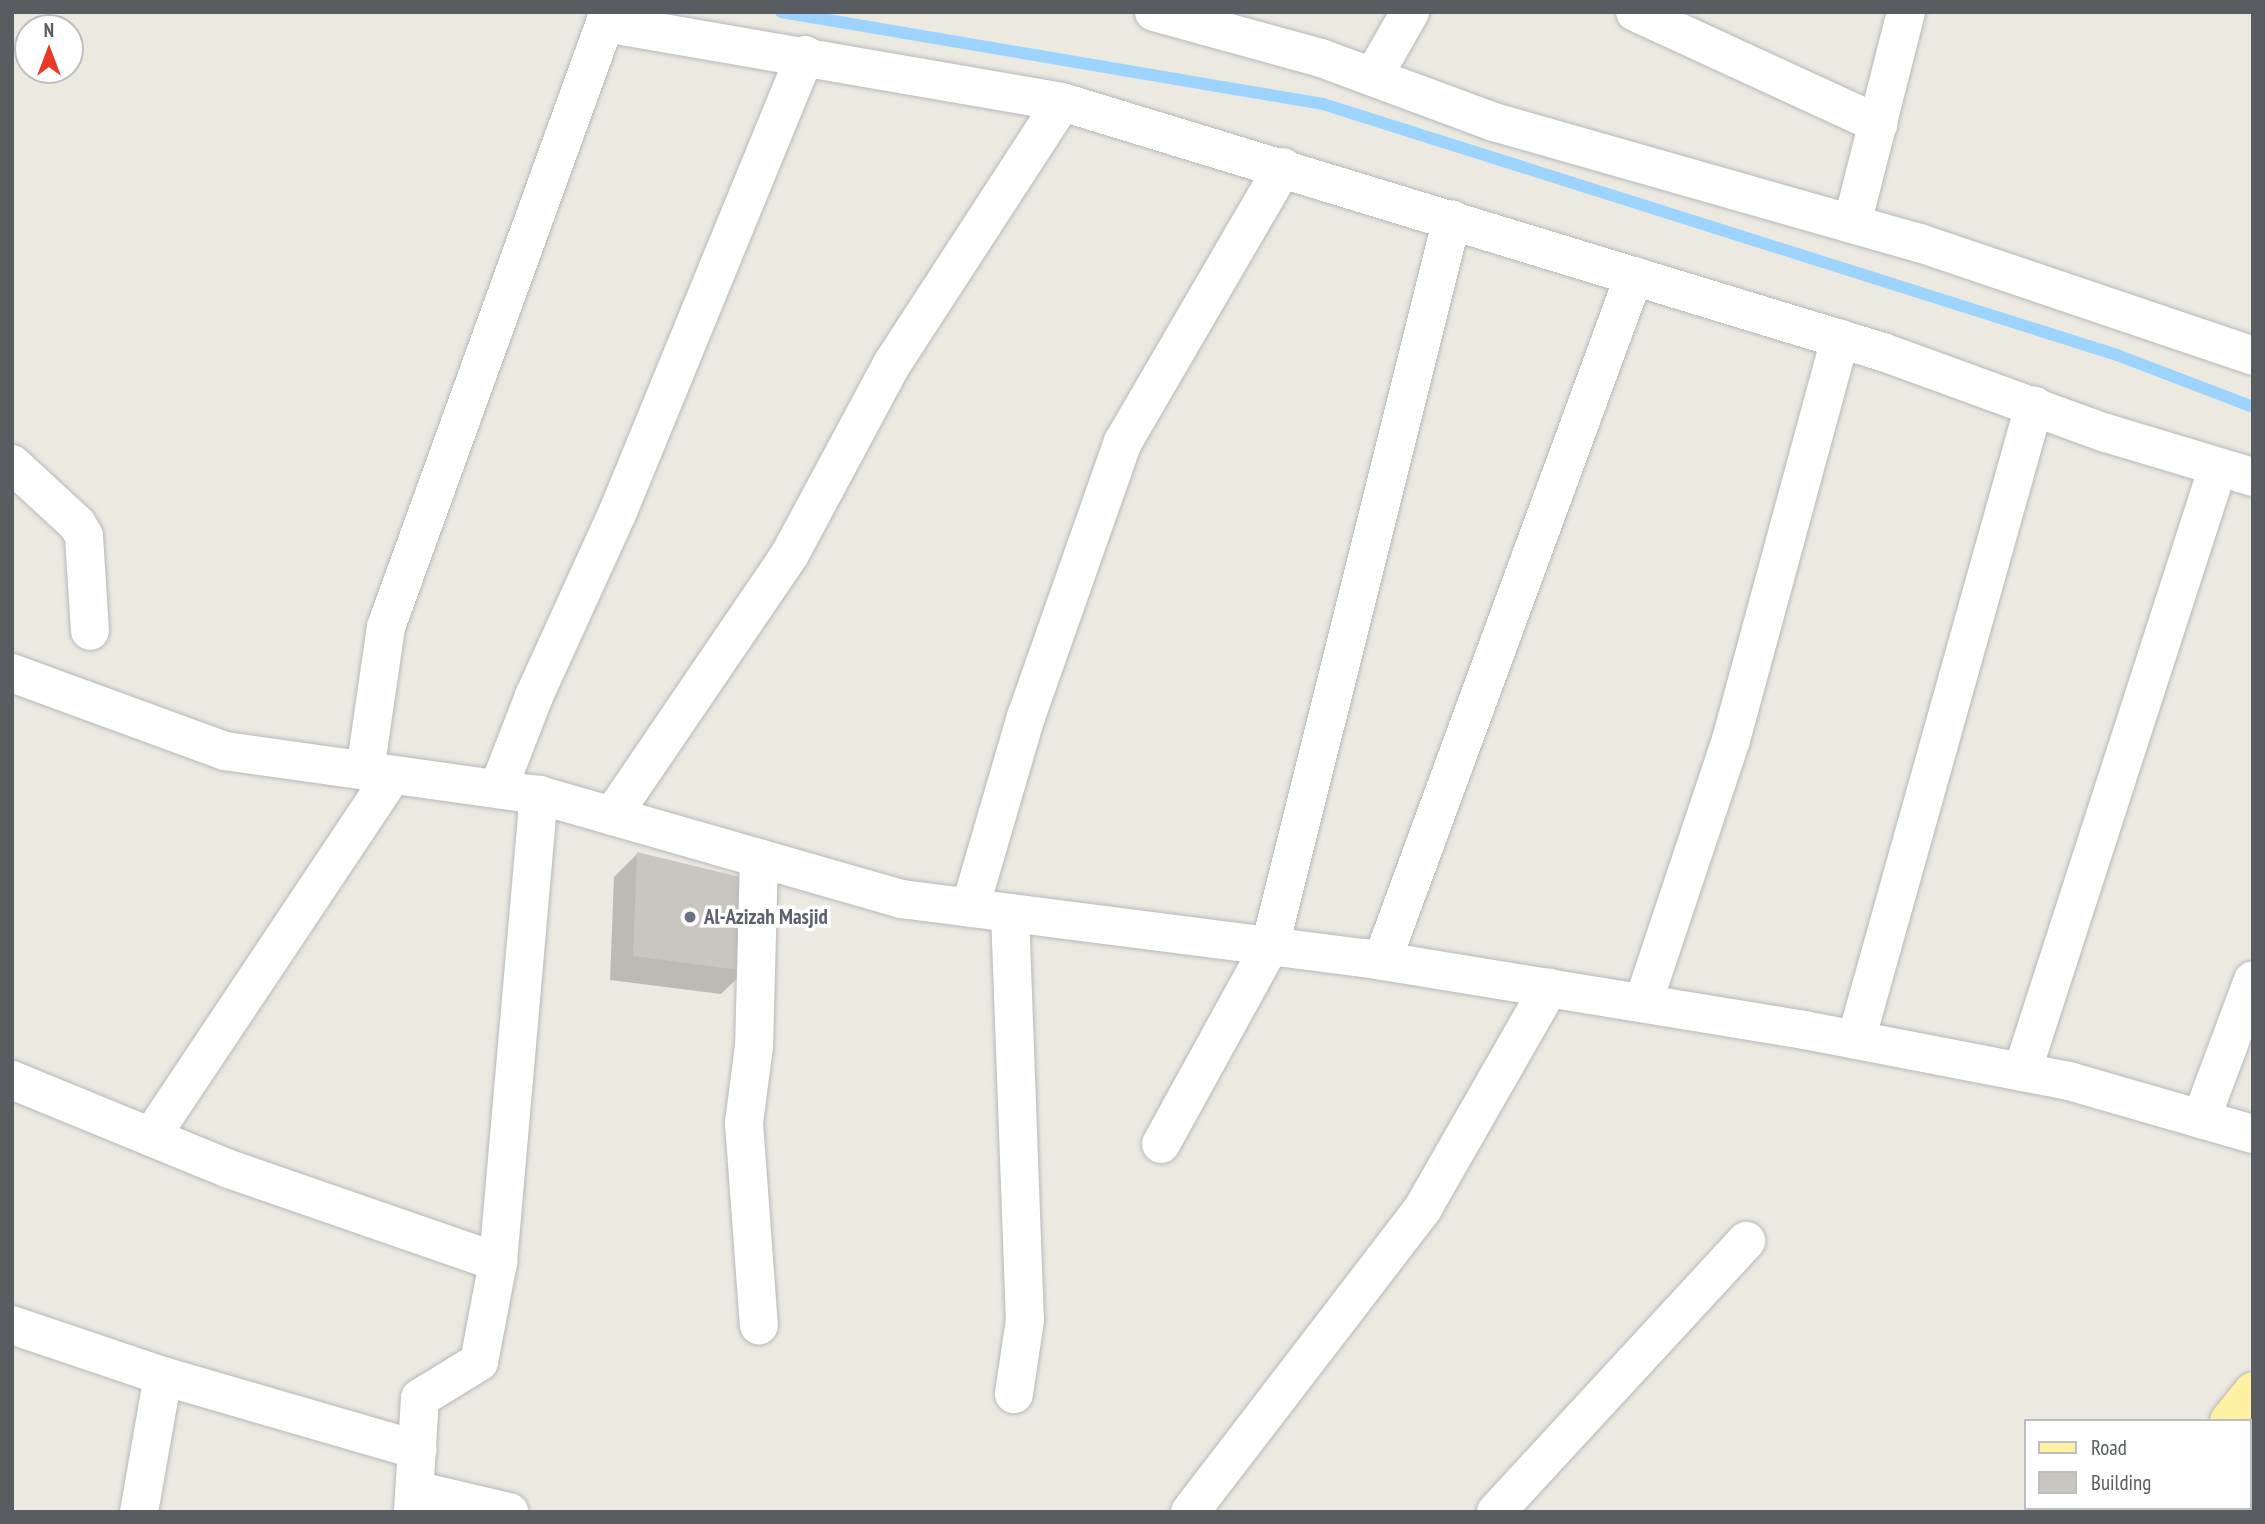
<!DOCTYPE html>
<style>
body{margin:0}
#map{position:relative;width:2265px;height:1524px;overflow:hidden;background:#eceae0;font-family:"PT Sans Narrow",sans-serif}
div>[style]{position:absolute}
.shadow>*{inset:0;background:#0003}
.stream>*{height:12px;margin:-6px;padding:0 6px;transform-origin:6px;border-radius:6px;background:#9dd4ff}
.building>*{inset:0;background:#c9c6bf}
.roads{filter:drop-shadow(0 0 2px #b6b8bd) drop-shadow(0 0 2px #b6b8bd)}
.minor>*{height:38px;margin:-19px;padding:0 19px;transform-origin:19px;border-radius:19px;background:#fff}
.major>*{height:38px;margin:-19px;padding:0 19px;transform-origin:19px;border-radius:19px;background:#fff1a2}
.highway>*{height:38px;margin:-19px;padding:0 19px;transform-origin:19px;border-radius:19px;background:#fee086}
.dots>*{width:19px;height:19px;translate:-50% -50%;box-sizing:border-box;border:4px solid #fff;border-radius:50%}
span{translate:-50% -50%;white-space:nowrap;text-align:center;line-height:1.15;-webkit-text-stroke:7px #fff;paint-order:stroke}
.worship-label{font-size:21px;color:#5b616d;font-weight:700}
.left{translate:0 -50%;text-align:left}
.frame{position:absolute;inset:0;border:14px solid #595d61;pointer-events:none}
.legend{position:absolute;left:2024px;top:1419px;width:228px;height:91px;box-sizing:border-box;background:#fff;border:2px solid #bdbec0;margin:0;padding:9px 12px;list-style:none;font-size:21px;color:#595d61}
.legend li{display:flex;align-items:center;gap:14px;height:35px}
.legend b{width:35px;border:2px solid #bdbec0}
.north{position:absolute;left:14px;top:14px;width:70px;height:70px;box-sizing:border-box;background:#fff;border:2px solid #bdbec0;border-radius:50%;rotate:0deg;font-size:19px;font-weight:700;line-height:28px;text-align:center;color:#595d61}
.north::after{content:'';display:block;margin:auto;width:24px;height:32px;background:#ea3928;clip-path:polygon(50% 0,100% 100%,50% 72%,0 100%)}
</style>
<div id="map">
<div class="shadow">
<i style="clip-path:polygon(638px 853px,745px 971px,721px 994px,610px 980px,614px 877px)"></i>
</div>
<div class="stream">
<i style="left:781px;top:12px;width:550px;rotate:9.63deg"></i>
<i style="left:1323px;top:104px;width:833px;rotate:17.54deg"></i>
<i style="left:2117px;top:355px;width:146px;rotate:20.9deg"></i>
</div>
<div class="building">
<i style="clip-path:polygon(637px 852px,744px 878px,747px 971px,633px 956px)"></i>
</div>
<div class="roads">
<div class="minor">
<i style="left:609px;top:12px;width:12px;rotate:110deg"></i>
<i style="left:605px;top:23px;width:464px;rotate:9.8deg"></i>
<i style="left:1062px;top:102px;width:858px;rotate:16.94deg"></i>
<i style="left:1883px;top:352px;width:237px;rotate:20deg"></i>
<i style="left:2106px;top:433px;width:153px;rotate:16.7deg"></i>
<i style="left:1154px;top:12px;width:173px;rotate:15.4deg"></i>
<i style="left:1321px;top:58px;width:184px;rotate:20.3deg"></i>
<i style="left:1494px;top:122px;width:443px;rotate:15.9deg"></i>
<i style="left:1920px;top:243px;width:352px;rotate:18.7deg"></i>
<i style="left:1635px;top:12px;width:268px;rotate:24.7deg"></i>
<i style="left:1373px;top:77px;width:75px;rotate:-60.4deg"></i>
<i style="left:1852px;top:224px;width:219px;rotate:-75.7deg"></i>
<i style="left:12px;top:464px;width:88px;rotate:42.7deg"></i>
<i style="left:77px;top:524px;width:14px;rotate:60deg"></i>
<i style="left:84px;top:536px;width:95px;rotate:86.4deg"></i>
<i style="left:12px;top:673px;width:227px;rotate:20.1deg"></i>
<i style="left:225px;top:751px;width:317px;rotate:8deg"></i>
<i style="left:539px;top:795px;width:378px;rotate:16deg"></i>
<i style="left:902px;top:899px;width:467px;rotate:7.3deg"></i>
<i style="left:1365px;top:958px;width:445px;rotate:9.3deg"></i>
<i style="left:1804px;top:1030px;width:270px;rotate:10.9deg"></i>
<i style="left:2069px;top:1081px;width:191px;rotate:16.1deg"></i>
<i style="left:365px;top:771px;width:146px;rotate:-81.7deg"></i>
<i style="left:386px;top:627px;width:642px;rotate:-70.07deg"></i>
<i style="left:498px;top:789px;width:100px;rotate:-68.8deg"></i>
<i style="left:534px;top:696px;width:200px;rotate:-65.5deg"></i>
<i style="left:617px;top:514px;width:496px;rotate:-67.7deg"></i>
<i style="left:612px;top:816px;width:317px;rotate:-55.8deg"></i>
<i style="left:790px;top:554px;width:216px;rotate:-61.8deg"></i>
<i style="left:892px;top:364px;width:312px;rotate:-57deg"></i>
<i style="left:759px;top:858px;width:188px;rotate:91.5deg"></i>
<i style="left:754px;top:1046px;width:78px;rotate:97.4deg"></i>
<i style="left:744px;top:1123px;width:203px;rotate:85.8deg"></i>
<i style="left:970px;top:908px;width:199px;rotate:-73.7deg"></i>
<i style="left:1026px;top:717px;width:292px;rotate:-70.6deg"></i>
<i style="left:1123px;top:442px;width:318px;rotate:-59.8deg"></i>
<i style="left:1010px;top:913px;width:407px;rotate:87.9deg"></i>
<i style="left:1025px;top:1320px;width:75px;rotate:98.5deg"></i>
<i style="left:1382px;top:961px;width:730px;rotate:-69.8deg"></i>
<i style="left:1643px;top:1003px;width:277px;rotate:-71.5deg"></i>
<i style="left:1731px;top:740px;width:416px;rotate:-74.8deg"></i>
<i style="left:1856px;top:1040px;width:659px;rotate:-74.32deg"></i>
<i style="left:2022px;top:1072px;width:636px;rotate:-72.05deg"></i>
<i style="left:12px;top:1080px;width:235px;rotate:22.3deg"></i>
<i style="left:229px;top:1169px;width:285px;rotate:19.1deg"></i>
<i style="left:2201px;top:1119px;width:148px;rotate:-69.5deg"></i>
<i style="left:151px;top:1137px;width:435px;rotate:-56.3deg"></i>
<i style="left:1161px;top:1144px;width:226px;rotate:-61.2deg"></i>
<i style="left:1270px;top:946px;width:749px;rotate:-75.95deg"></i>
<i style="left:12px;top:1325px;width:159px;rotate:18.7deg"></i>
<i style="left:415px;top:1490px;width:97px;rotate:13.2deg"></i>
<i style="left:2199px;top:1508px;width:6px;rotate:45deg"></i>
<i style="left:139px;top:1512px;width:138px;rotate:-80deg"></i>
<i style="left:163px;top:1376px;width:265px;rotate:16.2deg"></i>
<i style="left:413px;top:1512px;width:114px;rotate:-86.5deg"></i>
<i style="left:420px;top:1398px;width:69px;rotate:-31.4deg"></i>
<i style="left:479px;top:1362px;width:102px;rotate:-79.2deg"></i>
<i style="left:498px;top:1262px;width:469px;rotate:-85deg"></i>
<i style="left:1190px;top:1512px;width:383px;rotate:-52.5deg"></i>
<i style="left:1423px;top:1208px;width:254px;rotate:-60.2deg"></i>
<i style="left:1496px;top:1512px;width:369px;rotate:-47.3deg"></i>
</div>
<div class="major">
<i style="left:2229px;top:1421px;width:38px;rotate:-51deg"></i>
<i style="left:2156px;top:1512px;width:5px;rotate:-53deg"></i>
</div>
<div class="highway">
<i style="left:2249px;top:1484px;width:6px;rotate:-51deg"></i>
<i style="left:2227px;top:1512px;width:5px;rotate:-53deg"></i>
</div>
</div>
<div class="dots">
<i style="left:690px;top:917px;background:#6b7280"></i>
</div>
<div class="worship-label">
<span class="left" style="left:704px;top:917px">Al-Azizah Masjid</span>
</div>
<div class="frame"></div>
<ul class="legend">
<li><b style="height:9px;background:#fff1a2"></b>Road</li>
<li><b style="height:19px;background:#c9c6bf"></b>Building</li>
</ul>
<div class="north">N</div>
</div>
